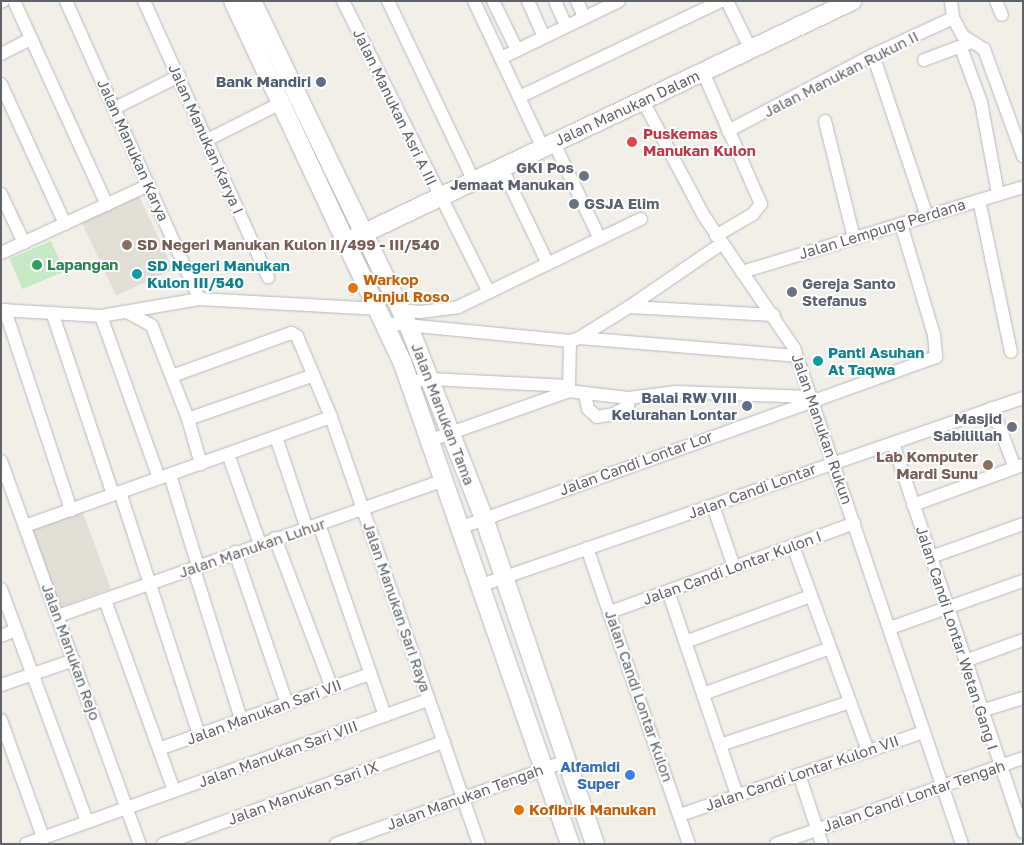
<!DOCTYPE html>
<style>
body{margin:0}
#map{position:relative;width:1024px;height:845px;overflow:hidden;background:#f1efe8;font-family:"Golos Text",sans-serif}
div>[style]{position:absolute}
.education>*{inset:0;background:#e1ded6;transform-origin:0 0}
.green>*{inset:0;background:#c5e8c5;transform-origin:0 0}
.roads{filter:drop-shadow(0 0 1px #b5b8bc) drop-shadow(0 0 1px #b5b8bc)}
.street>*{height:12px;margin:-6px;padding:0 6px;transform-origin:6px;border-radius:6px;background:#fff}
.secondary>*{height:18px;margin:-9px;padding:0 9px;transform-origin:9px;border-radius:9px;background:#fff}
.dots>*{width:14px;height:14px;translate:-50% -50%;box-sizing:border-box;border:2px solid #fff;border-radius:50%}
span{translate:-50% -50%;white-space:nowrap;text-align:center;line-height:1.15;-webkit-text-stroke:4px #fff;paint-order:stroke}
.street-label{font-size:15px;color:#5f6368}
.service-label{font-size:15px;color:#4e5e75;font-weight:700}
.right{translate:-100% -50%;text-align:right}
.health-label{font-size:15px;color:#be3a42;font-weight:700}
.left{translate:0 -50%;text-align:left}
.worship-label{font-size:15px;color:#5b616d;font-weight:700}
.education-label{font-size:15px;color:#785e54;font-weight:700}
.leisure-label{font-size:15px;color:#27864d;font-weight:700}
.culture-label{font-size:15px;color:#0d838f;font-weight:700}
.food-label{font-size:15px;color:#c56008;font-weight:700}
.shop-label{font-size:15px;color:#366cbe;font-weight:700}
.frame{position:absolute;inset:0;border:2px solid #5f6368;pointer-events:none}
</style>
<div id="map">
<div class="education">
<i style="left:138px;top:194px;width:83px;height:63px;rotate:65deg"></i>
<i style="left:82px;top:510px;width:84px;height:56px;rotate:70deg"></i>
</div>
<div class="green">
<i style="left:51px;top:241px;width:33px;height:45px;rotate:67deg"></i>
</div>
<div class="roads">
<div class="street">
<i style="left:14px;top:1px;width:224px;rotate:65.5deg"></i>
<i style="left:66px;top:1px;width:326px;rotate:65.9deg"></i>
<i style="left:144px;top:1px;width:303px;rotate:65.8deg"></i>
<i style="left:343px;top:1px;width:326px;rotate:63.4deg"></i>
<i style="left:388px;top:1px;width:199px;rotate:64.5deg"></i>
<i style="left:474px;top:1px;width:162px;rotate:64.9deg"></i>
<i style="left:493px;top:1px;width:55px;rotate:63.9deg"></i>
<i style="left:528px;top:1px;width:39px;rotate:66deg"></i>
<i style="left:555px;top:1px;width:27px;rotate:66deg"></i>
<i style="left:577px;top:1px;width:17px;rotate:66deg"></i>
<i style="left:727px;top:1px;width:55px;rotate:63.9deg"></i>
<i style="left:951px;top:1px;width:17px;rotate:83deg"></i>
<i style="left:953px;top:18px;width:21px;rotate:61deg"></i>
<i style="left:963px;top:36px;width:25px;rotate:32deg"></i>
<i style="left:984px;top:49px;width:114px;rotate:70deg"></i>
<i style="left:996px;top:1px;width:15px;rotate:67deg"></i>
<i style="left:1px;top:2px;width:2px;rotate:-27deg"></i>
<i style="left:961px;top:48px;width:58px;rotate:69.7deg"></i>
<i style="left:981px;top:102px;width:94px;rotate:79.5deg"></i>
<i style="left:1px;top:54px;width:34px;rotate:-27deg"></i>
<i style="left:873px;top:55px;width:170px;rotate:71.5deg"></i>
<i style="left:501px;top:58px;width:131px;rotate:-25.8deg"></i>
<i style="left:924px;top:60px;width:46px;rotate:-20.4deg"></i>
<i style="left:703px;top:72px;width:144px;rotate:66.3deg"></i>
<i style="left:761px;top:204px;width:13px;rotate:129deg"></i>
<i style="left:753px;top:214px;width:43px;rotate:149.3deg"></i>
<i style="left:1px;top:84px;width:154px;rotate:65.4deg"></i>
<i style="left:519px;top:97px;width:224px;rotate:-25.4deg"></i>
<i style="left:643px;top:101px;width:130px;rotate:62.1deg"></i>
<i style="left:704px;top:216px;width:160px;rotate:55.7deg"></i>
<i style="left:794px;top:348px;width:524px;rotate:71.29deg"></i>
<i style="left:115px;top:108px;width:72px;rotate:-26.6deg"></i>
<i style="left:825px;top:121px;width:121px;rotate:76.1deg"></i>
<i style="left:728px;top:131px;width:164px;rotate:-27.7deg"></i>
<i style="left:873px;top:55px;width:88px;rotate:-24.8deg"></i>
<i style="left:207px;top:140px;width:83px;rotate:-26.6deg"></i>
<i style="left:554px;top:143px;width:106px;rotate:64.4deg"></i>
<i style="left:502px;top:168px;width:106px;rotate:64.4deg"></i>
<i style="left:1px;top:194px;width:54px;rotate:64.9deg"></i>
<i style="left:979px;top:200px;width:155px;rotate:78.1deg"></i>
<i style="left:1px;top:253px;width:163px;rotate:-24.7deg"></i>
<i style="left:742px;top:272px;width:294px;rotate:-16.8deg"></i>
<i style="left:629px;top:307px;width:145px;rotate:3.2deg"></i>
<i style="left:1px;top:310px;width:100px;rotate:3.4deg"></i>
<i style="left:101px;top:316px;width:99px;rotate:-9.8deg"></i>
<i style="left:199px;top:299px;width:181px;rotate:3.2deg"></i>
<i style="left:5px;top:310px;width:211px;rotate:71.7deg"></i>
<i style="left:401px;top:310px;width:19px;rotate:6deg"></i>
<i style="left:420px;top:312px;width:38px;rotate:-7deg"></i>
<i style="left:458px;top:307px;width:203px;rotate:-25.7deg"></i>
<i style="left:129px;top:313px;width:26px;rotate:29deg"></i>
<i style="left:152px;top:326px;width:100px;rotate:68.8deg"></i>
<i style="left:188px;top:419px;width:47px;rotate:73.9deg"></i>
<i style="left:53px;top:315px;width:189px;rotate:71.5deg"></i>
<i style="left:101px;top:316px;width:172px;rotate:70.3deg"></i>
<i style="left:386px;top:323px;width:185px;rotate:5.6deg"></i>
<i style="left:570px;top:341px;width:9px;rotate:-18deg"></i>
<i style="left:579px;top:338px;width:59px;rotate:-31.8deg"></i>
<i style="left:629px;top:307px;width:112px;rotate:-34.4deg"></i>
<i style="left:579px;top:338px;width:218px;rotate:4.7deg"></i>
<i style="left:172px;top:376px;width:127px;rotate:-19.9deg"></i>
<i style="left:291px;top:333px;width:7px;rotate:27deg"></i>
<i style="left:297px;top:336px;width:88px;rotate:67.2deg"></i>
<i style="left:331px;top:417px;width:452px;rotate:70.9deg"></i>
<i style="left:409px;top:382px;width:21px;rotate:-8deg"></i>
<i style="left:430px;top:379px;width:139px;rotate:2.9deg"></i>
<i style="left:569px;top:391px;width:50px;rotate:-88.9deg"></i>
<i style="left:629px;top:398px;width:47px;rotate:-7.3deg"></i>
<i style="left:676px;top:392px;width:134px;rotate:2.1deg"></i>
<i style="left:992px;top:408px;width:64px;rotate:69deg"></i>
<i style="left:188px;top:419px;width:133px;rotate:-19.2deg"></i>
<i style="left:276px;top:437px;width:97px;rotate:71.4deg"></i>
<i style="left:431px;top:440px;width:146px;rotate:-19.5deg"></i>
<i style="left:569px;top:391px;width:16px;rotate:7deg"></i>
<i style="left:585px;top:393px;width:44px;rotate:6.5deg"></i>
<i style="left:629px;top:398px;width:8px;rotate:97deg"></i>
<i style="left:628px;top:406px;width:16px;rotate:150deg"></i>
<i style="left:614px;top:414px;width:17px;rotate:170deg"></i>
<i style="left:597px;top:417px;width:12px;rotate:-138deg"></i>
<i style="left:588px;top:409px;width:16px;rotate:-101deg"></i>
<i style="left:893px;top:443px;width:410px;rotate:71.5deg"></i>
<i style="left:228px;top:454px;width:96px;rotate:70.4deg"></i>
<i style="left:1px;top:461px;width:407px;rotate:70.1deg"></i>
<i style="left:170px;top:475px;width:95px;rotate:72.9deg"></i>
<i style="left:120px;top:492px;width:256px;rotate:72deg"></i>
<i style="left:913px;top:505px;width:117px;rotate:-20deg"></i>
<i style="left:713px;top:506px;width:65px;rotate:71deg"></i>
<i style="left:319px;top:524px;width:203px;rotate:71deg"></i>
<i style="left:25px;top:526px;width:325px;rotate:-19.6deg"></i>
<i style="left:462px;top:527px;width:504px;rotate:-19.73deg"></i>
<i style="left:936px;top:357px;width:22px;rotate:-95deg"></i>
<i style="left:934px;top:335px;width:116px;rotate:-106.6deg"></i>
<i style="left:275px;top:538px;width:160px;rotate:69.2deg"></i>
<i style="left:793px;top:546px;width:218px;rotate:69.9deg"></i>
<i style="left:587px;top:548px;width:313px;rotate:71deg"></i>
<i style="left:235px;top:552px;width:161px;rotate:71.1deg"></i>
<i style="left:931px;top:557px;width:98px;rotate:-19.7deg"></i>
<i style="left:194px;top:569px;width:157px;rotate:72.6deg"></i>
<i style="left:482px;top:585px;width:572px;rotate:-19.07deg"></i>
<i style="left:1px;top:589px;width:247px;rotate:69.7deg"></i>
<i style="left:668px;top:591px;width:215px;rotate:71.3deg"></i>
<i style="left:105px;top:600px;width:203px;rotate:70.1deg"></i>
<i style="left:610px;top:612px;width:260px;rotate:-20deg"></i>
<i style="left:58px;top:616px;width:410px;rotate:-19.4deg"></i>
<i style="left:890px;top:628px;width:141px;rotate:-19.5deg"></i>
<i style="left:1px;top:636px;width:16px;rotate:-22deg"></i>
<i style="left:685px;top:642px;width:134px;rotate:-20.1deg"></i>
<i style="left:965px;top:661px;width:62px;rotate:-19.9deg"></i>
<i style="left:1px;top:685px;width:77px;rotate:-18.9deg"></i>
<i style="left:703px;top:694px;width:135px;rotate:-19.9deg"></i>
<i style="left:981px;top:711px;width:44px;rotate:-17.2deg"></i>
<i style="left:1px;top:720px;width:124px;rotate:70.3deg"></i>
<i style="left:720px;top:745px;width:137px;rotate:-18.3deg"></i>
<i style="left:159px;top:749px;width:224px;rotate:-19.6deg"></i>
<i style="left:799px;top:774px;width:74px;rotate:71.8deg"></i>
<i style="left:680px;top:815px;width:258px;rotate:-18.8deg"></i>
<i style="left:26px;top:844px;width:428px;rotate:-19.7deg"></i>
<i style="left:163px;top:844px;width:299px;rotate:-20deg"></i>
<i style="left:336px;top:844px;width:245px;rotate:-19.8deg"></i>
<i style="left:776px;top:844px;width:262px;rotate:-19.2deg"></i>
</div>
<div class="secondary">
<i style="left:233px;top:1px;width:398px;rotate:64.9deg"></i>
<i style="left:402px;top:361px;width:511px;rotate:70.82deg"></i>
<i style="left:252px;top:1px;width:362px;rotate:64.3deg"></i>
<i style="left:409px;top:327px;width:205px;rotate:68.6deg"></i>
<i style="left:484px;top:518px;width:344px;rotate:71.2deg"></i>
<i style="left:354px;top:238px;width:552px;rotate:-25.45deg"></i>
</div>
</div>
<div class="dots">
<i style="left:321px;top:82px;background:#5c6f8a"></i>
<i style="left:632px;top:142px;background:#e0444e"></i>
<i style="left:584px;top:176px;background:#6b7280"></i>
<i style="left:574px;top:204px;background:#6b7280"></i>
<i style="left:127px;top:245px;background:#8d6e63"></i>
<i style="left:37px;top:265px;background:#2e9e5b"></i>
<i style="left:137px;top:274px;background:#0f9aa8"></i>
<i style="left:353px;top:288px;background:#e8710a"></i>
<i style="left:792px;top:292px;background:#6b7280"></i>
<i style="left:818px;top:361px;background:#0f9aa8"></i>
<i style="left:747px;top:406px;background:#5c6f8a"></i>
<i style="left:1012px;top:427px;background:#6b7280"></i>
<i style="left:988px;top:465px;background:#8d6e63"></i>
<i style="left:630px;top:775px;background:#3f7fe0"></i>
<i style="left:519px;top:810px;background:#e8710a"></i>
</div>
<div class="street-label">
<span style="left:841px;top:74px;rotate:-27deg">Jalan Manukan Rukun II</span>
<span style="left:395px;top:107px;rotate:64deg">Jalan Manukan Asri A III</span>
<span style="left:627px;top:108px;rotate:-25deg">Jalan Manukan Dalam</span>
<span style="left:206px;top:139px;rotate:66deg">Jalan Manukan Karya I</span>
<span style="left:133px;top:150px;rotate:66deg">Jalan Manukan Karya</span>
<span style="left:882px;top:229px;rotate:-17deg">Jalan Lempung Perdana</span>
<span style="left:443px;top:414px;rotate:69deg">Jalan Manukan Tama</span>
<span style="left:822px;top:429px;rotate:71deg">Jalan Manukan Rukun</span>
<span style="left:636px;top:463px;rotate:-20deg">Jalan Candi Lontar Lor</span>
<span style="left:752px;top:491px;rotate:-20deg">Jalan Candi Lontar</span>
<span style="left:252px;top:548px;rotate:-19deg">Jalan Manukan Luhur</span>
<span style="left:732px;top:568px;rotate:-20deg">Jalan Candi Lontar Kulon I</span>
<span style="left:397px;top:607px;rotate:71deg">Jalan Manukan Sari Raya</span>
<span style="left:957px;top:638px;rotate:72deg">Jalan Candi Lontar Wetan Gang I</span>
<span style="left:71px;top:652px;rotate:70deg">Jalan Manukan Rejo</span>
<span style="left:639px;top:696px;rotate:71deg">Jalan Candi Lontar Kulon</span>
<span style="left:264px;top:712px;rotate:-20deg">Jalan Manukan Sari VII</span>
<span style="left:278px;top:754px;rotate:-20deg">Jalan Manukan Sari VIII</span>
<span style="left:802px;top:773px;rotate:-19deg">Jalan Candi Lontar Kulon VII</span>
<span style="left:303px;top:793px;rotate:-20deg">Jalan Manukan Sari IX</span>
<span style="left:914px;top:796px;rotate:-19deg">Jalan Candi Lontar Tengah</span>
<span style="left:465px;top:797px;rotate:-20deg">Jalan Manukan Tengah</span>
</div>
<div class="service-label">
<span class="right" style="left:311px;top:82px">Bank Mandiri</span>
<span class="right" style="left:737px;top:406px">Balai RW VIII<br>Kelurahan Lontar</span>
</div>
<div class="health-label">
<span class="left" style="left:643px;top:142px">Puskemas<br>Manukan Kulon</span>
</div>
<div class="worship-label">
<span class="right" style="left:574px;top:176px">GKI Pos<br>Jemaat Manukan</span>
<span class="left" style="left:584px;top:204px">GSJA Elim</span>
<span class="left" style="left:802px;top:292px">Gereja Santo<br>Stefanus</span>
<span class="right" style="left:1002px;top:427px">Masjid<br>Sabilillah</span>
</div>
<div class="education-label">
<span class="left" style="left:137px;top:245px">SD Negeri Manukan Kulon II/499 - III/540</span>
<span class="right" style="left:978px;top:465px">Lab Komputer<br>Mardi Sunu</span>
</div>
<div class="leisure-label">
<span class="left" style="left:47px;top:265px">Lapangan</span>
</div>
<div class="culture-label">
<span class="left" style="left:147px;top:274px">SD Negeri Manukan<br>Kulon III/540</span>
<span class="left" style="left:828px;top:361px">Panti Asuhan<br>At Taqwa</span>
</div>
<div class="food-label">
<span class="left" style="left:363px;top:288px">Warkop<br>Punjul Roso</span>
<span class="left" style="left:529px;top:810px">Kofibrik Manukan</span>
</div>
<div class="shop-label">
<span class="right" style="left:620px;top:775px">Alfamidi<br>Super</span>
</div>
<div class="frame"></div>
</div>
